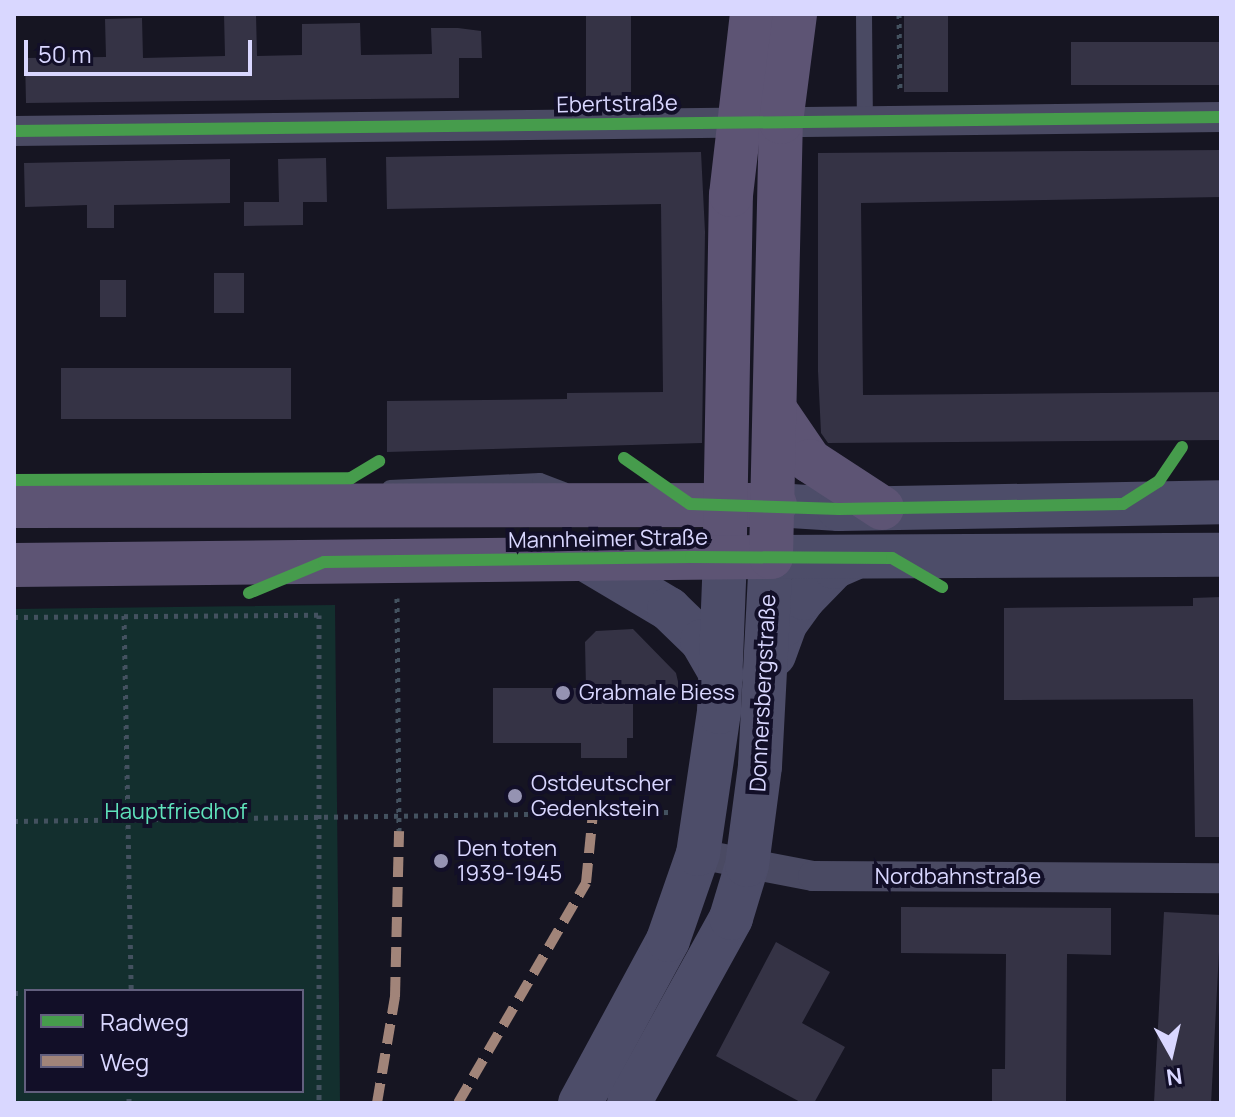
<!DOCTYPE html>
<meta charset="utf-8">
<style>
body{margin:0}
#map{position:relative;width:1235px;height:1117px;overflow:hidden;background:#161522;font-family:Manrope,sans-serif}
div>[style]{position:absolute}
.green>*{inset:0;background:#132f2e}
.building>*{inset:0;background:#353345;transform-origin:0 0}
.path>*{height:5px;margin-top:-2.5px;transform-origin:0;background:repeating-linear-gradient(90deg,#43515f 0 4px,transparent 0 10px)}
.lane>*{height:16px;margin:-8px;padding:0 8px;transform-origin:8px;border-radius:8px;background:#4a4a63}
.street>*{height:30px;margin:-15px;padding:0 15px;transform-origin:15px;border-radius:15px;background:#4a4a63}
.secondary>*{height:44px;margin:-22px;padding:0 22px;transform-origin:22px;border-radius:22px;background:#4d4d69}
.primary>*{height:44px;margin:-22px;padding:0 22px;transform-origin:22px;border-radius:22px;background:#5d5474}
.quiet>*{height:10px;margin-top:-5px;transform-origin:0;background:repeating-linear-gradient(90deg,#a18479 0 20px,transparent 0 30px)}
.cycleway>*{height:12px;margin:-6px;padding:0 6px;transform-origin:6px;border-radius:6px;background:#469c4c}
.dots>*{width:22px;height:22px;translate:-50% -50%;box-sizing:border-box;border:4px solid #120f28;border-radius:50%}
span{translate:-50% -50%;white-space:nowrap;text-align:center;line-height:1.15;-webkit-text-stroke:8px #120f28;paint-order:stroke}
.street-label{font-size:22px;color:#d9d7ff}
.poi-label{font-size:22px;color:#d9d7ff}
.left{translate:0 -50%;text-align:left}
.park-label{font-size:22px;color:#5fe3bb}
.frame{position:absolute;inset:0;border:16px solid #d9d7ff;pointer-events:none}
.legend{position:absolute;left:24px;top:989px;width:280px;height:104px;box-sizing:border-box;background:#120f28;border:2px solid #625f7e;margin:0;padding:10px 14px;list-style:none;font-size:24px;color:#d9d7ff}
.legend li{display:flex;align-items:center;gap:16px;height:40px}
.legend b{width:40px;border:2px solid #625f7e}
.north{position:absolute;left:1131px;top:1013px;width:80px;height:80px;-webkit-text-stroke:6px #120f28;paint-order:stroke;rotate:172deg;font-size:22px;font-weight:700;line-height:32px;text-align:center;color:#d9d7ff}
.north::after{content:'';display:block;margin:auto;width:28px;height:36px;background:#d9d7ff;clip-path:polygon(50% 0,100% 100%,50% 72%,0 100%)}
.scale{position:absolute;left:24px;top:40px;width:228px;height:36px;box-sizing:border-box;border:4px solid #d9d7ff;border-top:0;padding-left:10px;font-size:24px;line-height:28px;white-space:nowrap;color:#d9d7ff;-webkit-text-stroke:6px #120f28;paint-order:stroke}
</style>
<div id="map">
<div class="green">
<i style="clip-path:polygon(evenodd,335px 605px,340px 1103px,14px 1103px,14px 609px,335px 605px,26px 991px,302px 991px,302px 1091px,26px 1091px,26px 991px)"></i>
</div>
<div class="building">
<i style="clip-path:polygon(224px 14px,256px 14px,257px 56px,302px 55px,302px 24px,360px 23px,361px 55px,432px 54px,431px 28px,458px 28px,481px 31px,482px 58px,459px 58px,459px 98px,26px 103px,25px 58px,106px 57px,105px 19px,142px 18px,143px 58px,225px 56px)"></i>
<i style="left:586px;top:14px;width:45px;height:82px"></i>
<i style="left:904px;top:14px;width:44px;height:78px"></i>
<i style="left:1221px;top:42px;width:43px;height:150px;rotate:90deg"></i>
<i style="clip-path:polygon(1221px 150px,1221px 197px,861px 203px,863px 395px,1221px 392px,1221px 440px,828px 443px,821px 433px,818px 371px,818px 153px)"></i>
<i style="clip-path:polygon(701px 152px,705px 232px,702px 443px,387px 452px,387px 401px,567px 399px,567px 393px,663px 392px,661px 204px,387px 209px,386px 157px)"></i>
<i style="clip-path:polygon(326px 158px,327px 202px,303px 202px,303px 225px,244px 226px,244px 202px,279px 202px,278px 159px)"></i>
<i style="clip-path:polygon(230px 159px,230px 203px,114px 205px,114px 228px,87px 228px,87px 205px,25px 207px,24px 163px)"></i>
<i style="left:244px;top:273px;width:40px;height:30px;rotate:90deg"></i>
<i style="left:100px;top:280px;width:26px;height:37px"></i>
<i style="left:291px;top:368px;width:51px;height:230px;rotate:90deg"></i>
<i style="clip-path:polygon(1221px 597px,1221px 837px,1195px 837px,1193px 699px,1004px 700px,1004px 608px,1193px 606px,1193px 598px)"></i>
<i style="clip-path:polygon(633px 629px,676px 673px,679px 686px,673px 698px,633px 700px,633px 738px,627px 738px,627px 758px,581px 758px,581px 743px,493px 743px,493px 688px,586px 688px,585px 642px,596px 631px)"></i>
<i style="clip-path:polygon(901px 907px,1111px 908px,1111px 955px,1067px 954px,1066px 1103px,992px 1103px,992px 1069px,1005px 1069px,1006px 954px,901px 953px)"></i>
<i style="left:1164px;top:912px;width:57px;height:191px;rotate:3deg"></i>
<i style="clip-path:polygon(776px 942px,830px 972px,802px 1023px,845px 1047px,814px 1103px,802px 1103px,716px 1056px)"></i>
</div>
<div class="path">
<i style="left:899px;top:14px;width:79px;rotate:89.3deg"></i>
<i style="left:397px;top:598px;width:233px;rotate:89.5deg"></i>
<i style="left:124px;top:615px;width:376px;rotate:88.9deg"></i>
<i style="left:14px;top:617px;width:305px;rotate:-0.4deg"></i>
<i style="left:319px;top:615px;width:488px;rotate:90deg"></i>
<i style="left:14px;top:821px;width:655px;rotate:-0.79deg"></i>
<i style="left:14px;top:993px;width:12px"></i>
<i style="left:129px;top:1103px;width:12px;rotate:-90deg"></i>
</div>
<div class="lane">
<i style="left:864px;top:14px;width:107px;rotate:89.5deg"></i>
<i style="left:390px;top:488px;width:150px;rotate:-2.7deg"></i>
<i style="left:540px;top:481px;width:26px;rotate:21deg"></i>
</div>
<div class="street">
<i style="left:14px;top:131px;width:1207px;rotate:-0.66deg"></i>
<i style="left:698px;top:854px;width:117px;rotate:10.8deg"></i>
<i style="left:813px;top:876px;width:408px;rotate:0.3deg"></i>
</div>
<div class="secondary">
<i style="left:775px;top:505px;width:64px;rotate:3.6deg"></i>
<i style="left:839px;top:509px;width:382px;rotate:-1deg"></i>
<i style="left:585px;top:559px;width:98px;rotate:30.8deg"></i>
<i style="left:669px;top:609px;width:46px;rotate:44.1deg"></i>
<i style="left:702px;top:641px;width:39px;rotate:60deg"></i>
<i style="left:774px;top:655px;width:33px;rotate:-70deg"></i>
<i style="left:785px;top:624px;width:32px;rotate:-54deg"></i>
<i style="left:804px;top:598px;width:43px;rotate:-45.9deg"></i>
<i style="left:834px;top:567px;width:20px;rotate:-24deg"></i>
<i style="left:580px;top:1103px;width:185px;rotate:-61.6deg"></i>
<i style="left:668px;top:940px;width:91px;rotate:-70.8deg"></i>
<i style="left:698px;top:854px;width:144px;rotate:-81.6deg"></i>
<i style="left:719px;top:712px;width:155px;rotate:-87.8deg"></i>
<i style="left:629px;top:1103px;width:211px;rotate:-61.1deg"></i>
<i style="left:731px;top:918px;width:55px;rotate:-73.2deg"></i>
<i style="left:747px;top:865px;width:100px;rotate:-82.5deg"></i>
<i style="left:760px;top:766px;width:209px;rotate:-87deg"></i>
<i style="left:771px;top:557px;width:450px;rotate:-0.3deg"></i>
</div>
<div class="primary">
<i style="left:778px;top:414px;width:57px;rotate:55.8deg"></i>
<i style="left:810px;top:461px;width:86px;rotate:33.1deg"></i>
<i style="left:14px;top:506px;width:761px;rotate:-0.08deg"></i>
<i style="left:725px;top:534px;width:339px;rotate:-89deg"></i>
<i style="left:731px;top:195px;width:182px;rotate:-83.4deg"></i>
<i style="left:14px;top:565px;width:757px;rotate:-0.61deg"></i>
<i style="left:771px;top:557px;width:435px;rotate:-88.7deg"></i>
<i style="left:781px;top:122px;width:109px;rotate:-82.6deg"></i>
</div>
<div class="quiet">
<i style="left:377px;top:1103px;width:108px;rotate:-80.4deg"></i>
<i style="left:395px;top:997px;width:166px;rotate:-88.6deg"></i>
<i style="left:458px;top:1103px;width:255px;rotate:-59.8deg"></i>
<i style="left:586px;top:883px;width:70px;rotate:-84.3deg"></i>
</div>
<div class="cycleway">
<i style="left:14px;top:131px;width:1207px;rotate:-0.66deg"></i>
<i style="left:624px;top:458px;width:80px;rotate:34.9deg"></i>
<i style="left:690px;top:504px;width:149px;rotate:1.9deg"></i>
<i style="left:839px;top:509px;width:284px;rotate:-1deg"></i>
<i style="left:1123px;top:504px;width:43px;rotate:-32.6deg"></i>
<i style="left:1159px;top:481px;width:41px;rotate:-55.9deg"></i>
<i style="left:14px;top:480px;width:337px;rotate:-0.3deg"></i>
<i style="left:351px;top:478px;width:33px;rotate:-31deg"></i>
<i style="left:249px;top:593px;width:81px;rotate:-22.5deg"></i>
<i style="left:324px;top:562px;width:367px;rotate:-0.8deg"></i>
<i style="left:691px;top:557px;width:201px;rotate:0.3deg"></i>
<i style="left:892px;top:558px;width:58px;rotate:30.1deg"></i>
</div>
<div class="dots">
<i style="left:563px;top:693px;background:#9593b2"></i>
<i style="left:515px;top:796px;background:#9593b2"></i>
<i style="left:441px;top:861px;background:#9593b2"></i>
</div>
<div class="street-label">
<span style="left:617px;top:104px;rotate:-1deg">Ebertstraße</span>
<span style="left:608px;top:539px;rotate:-1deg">Mannheimer Straße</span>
<span style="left:763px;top:693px;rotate:-87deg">Donnersbergstraße</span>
<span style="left:958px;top:877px">Nordbahnstraße</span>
</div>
<div class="poi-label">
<span class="left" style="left:579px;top:693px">Grabmale Biess</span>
<span class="left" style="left:531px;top:796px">Ostdeutscher<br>Gedenkstein</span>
<span class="left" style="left:457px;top:861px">Den toten<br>1939-1945</span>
</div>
<div class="park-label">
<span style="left:176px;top:812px">Hauptfriedhof</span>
</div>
<div class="frame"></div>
<ul class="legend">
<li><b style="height:10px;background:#469c4c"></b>Radweg</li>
<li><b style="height:10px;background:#a18479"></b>Weg</li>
</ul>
<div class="north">N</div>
<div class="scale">50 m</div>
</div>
